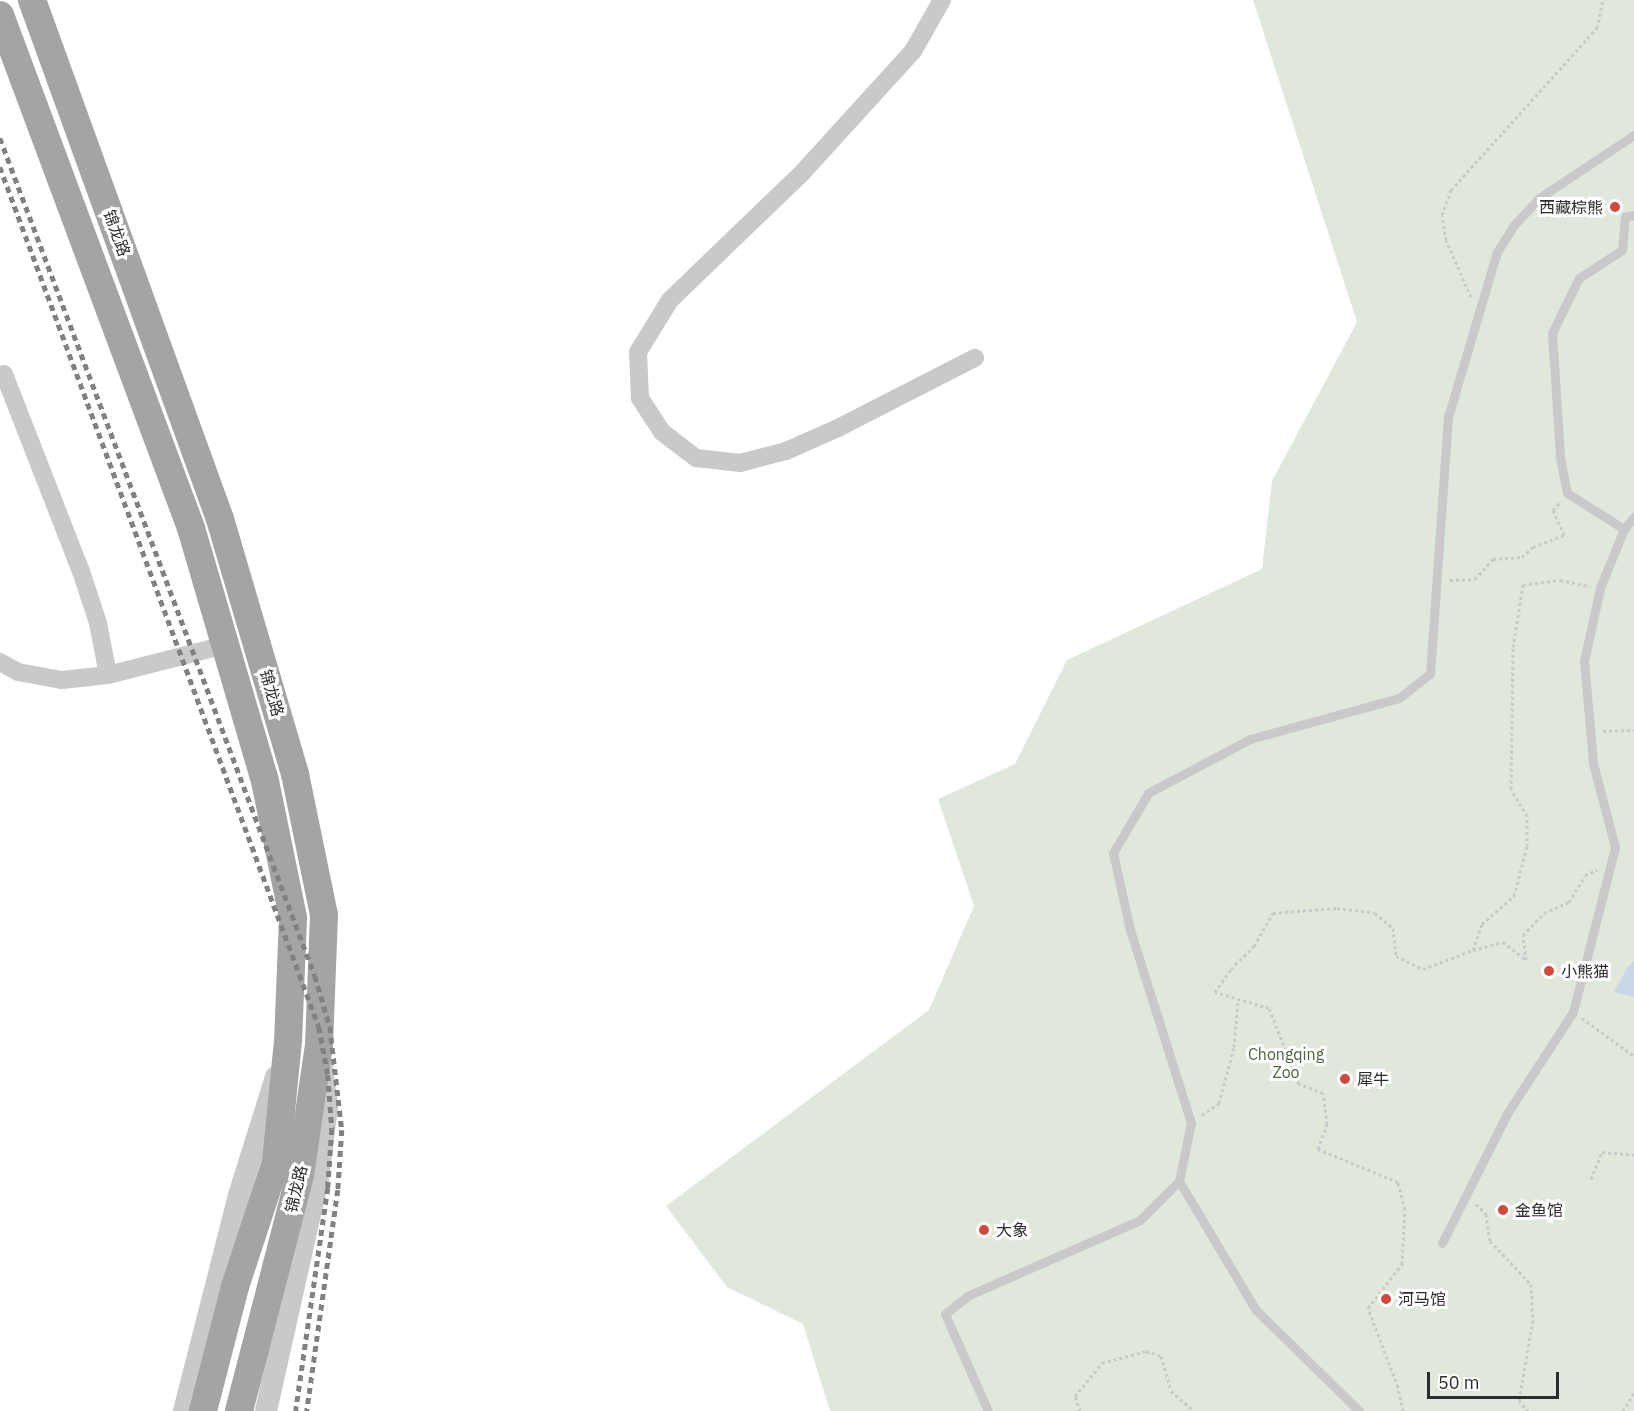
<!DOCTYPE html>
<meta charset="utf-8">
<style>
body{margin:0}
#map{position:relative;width:1634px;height:1411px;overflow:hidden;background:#fff;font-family:"IBM Plex Sans","Noto Sans SC",sans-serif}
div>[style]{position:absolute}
.green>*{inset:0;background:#e0e8db}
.water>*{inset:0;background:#c8d6e7}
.path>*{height:3px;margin-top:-1.5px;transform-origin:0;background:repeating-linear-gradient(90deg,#c9c9c9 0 3px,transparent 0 6px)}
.service>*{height:9px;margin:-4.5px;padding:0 4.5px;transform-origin:4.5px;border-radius:4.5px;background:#c9c9c9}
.minor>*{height:18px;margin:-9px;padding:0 9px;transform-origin:9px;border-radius:9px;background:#c9c9c9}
.tertiary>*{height:22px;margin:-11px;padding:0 11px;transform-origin:11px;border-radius:11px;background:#c9c9c9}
.primary>*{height:28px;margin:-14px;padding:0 14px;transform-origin:14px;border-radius:14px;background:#a4a4a4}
.rail>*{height:4.5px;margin-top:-2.25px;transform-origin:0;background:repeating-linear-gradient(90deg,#818181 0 6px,transparent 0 10.5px)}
.dots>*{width:16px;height:16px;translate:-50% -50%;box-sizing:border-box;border:3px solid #fff;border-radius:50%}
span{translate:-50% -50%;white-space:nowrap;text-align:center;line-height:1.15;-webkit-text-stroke:6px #fff;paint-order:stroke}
.poi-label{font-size:16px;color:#2c2c2c}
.right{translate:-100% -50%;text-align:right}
.left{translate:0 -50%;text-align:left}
.street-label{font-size:16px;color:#2c2c2c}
.park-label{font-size:16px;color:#4a633e}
.scale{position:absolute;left:1427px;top:1372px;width:132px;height:27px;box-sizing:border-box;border:3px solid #2c2c2c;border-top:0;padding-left:8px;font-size:18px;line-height:21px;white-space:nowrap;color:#2c2c2c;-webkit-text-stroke:4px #fff;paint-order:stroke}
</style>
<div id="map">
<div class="green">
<i style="clip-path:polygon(1253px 0,1634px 0,1634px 1411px,830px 1411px,803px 1324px,727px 1287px,666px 1206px,929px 1010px,974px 906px,938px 799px,1015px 764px,1067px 660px,1262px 569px,1272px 481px,1357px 322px)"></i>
</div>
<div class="water">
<i style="clip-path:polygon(1634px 961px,1634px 997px,1614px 992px,1627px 968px)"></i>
</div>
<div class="path">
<i style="left:1471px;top:297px;width:62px;rotate:-113.7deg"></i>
<i style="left:1446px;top:240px;width:25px;rotate:-99deg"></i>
<i style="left:1442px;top:215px;width:27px;rotate:-70deg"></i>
<i style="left:1451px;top:190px;width:218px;rotate:-48deg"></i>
<i style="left:1597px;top:28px;width:29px;rotate:-78deg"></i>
<i style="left:1450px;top:580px;width:25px;rotate:-2deg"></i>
<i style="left:1475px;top:579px;width:27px;rotate:-48deg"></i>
<i style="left:1493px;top:559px;width:29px;rotate:-4deg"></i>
<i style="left:1522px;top:557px;width:15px;rotate:-42deg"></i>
<i style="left:1533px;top:547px;width:33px;rotate:-21deg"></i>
<i style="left:1564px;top:535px;width:27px;rotate:-114deg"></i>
<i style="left:1553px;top:510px;width:11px;rotate:-49deg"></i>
<i style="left:1603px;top:731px;width:31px;rotate:-2deg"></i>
<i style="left:1473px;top:950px;width:31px;rotate:-15deg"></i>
<i style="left:1503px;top:942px;width:29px;rotate:38deg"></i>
<i style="left:1526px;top:960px;width:25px;rotate:-97deg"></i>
<i style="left:1523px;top:935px;width:30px;rotate:-46deg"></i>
<i style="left:1544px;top:913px;width:27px;rotate:-24deg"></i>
<i style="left:1569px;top:902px;width:31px;rotate:-59deg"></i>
<i style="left:1585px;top:875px;width:13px;rotate:-23deg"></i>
<i style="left:1582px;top:1018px;width:64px;rotate:36.2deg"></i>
<i style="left:1202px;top:1115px;width:21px;rotate:-35deg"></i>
<i style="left:1219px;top:1103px;width:58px;rotate:-75deg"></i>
<i style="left:1234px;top:1047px;width:48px;rotate:-85.2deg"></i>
<i style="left:1591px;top:1179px;width:29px;rotate:-68deg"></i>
<i style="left:1602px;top:1152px;width:32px;rotate:5deg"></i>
<i style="left:1476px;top:1204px;width:14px;rotate:45deg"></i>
<i style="left:1486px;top:1214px;width:27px;rotate:82deg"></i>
<i style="left:1490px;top:1241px;width:59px;rotate:46.4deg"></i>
<i style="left:1531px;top:1284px;width:36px;rotate:87deg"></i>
<i style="left:1533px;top:1320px;width:81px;rotate:99.9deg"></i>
<i style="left:1519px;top:1400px;width:14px;rotate:51deg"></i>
<i style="left:1080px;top:1411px;width:16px;rotate:-108deg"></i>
<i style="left:1075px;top:1396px;width:43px;rotate:-50.7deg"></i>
<i style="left:1102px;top:1363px;width:46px;rotate:-15.3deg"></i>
<i style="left:1146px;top:1351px;width:16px;rotate:18deg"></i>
<i style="left:1161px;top:1356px;width:36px;rotate:74deg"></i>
<i style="left:1171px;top:1391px;width:30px;rotate:41deg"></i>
<i style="left:1403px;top:1411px;width:25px;rotate:-102deg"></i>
<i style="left:1398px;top:1387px;width:85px;rotate:-110.8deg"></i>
<i style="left:1368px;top:1308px;width:56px;rotate:-52.3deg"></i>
<i style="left:1402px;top:1264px;width:55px;rotate:-86.9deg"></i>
<i style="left:1405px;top:1209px;width:28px;rotate:-105deg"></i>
<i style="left:1398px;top:1182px;width:87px;rotate:-157.6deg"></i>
<i style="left:1318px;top:1149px;width:27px;rotate:-70deg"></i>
<i style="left:1327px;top:1124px;width:31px;rotate:-97deg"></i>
<i style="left:1323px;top:1093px;width:26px;rotate:-159deg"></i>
<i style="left:1299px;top:1084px;width:82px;rotate:-111.5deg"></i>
<i style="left:1269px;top:1008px;width:56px;rotate:-163.5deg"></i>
<i style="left:1215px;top:992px;width:28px;rotate:-55deg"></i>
<i style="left:1231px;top:969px;width:33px;rotate:-45deg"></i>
<i style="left:1254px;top:946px;width:38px;rotate:-60deg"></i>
<i style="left:1273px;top:913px;width:64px;rotate:-4.5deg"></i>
<i style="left:1337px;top:908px;width:38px;rotate:7deg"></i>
<i style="left:1375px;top:913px;width:23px;rotate:40deg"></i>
<i style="left:1393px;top:928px;width:28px;rotate:84deg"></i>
<i style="left:1396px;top:956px;width:30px;rotate:26deg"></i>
<i style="left:1423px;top:969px;width:53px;rotate:-20.8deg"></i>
<i style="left:1473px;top:950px;width:28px;rotate:-71deg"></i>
<i style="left:1482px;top:924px;width:43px;rotate:-41.2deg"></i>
<i style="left:1514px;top:896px;width:52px;rotate:-75.4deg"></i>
<i style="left:1527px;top:846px;width:30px;rotate:-90deg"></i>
<i style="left:1527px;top:816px;width:31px;rotate:-121deg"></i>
<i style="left:1511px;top:789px;width:142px;rotate:-89.2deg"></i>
<i style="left:1513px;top:647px;width:63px;rotate:-80.8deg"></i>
<i style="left:1523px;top:585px;width:37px;rotate:-8deg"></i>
<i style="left:1560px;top:580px;width:30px;rotate:12deg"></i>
<i style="left:1623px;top:1411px;width:21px;rotate:-59deg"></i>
</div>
<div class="service">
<i style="left:1624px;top:529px;width:67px;rotate:-147.7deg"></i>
<i style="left:1567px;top:493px;width:38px;rotate:-101deg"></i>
<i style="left:1560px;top:456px;width:123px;rotate:-93.7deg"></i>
<i style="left:1552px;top:333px;width:61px;rotate:-63.9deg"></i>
<i style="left:1579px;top:278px;width:51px;rotate:-33.1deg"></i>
<i style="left:1622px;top:250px;width:33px;rotate:-85deg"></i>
<i style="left:1625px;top:217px;width:9px;rotate:-13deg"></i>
<i style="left:1179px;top:1181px;width:150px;rotate:59.2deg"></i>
<i style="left:1256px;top:1310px;width:144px;rotate:44.4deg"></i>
<i style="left:1442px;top:1243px;width:147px;rotate:-63.3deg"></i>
<i style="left:1508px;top:1112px;width:119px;rotate:-57deg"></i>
<i style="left:1573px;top:1012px;width:170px;rotate:-75.7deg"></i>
<i style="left:1615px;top:847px;width:87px;rotate:-104.7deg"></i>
<i style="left:1593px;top:763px;width:102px;rotate:-95deg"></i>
<i style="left:1584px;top:661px;width:75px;rotate:-77.6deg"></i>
<i style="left:1600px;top:588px;width:64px;rotate:-67.9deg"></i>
<i style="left:1624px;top:529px;width:16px;rotate:-50deg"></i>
<i style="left:988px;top:1411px;width:106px;rotate:-113.9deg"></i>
<i style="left:945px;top:1314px;width:28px;rotate:-39deg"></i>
<i style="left:967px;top:1296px;width:189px;rotate:-23.7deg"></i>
<i style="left:1140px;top:1220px;width:55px;rotate:-45deg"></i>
<i style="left:1179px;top:1181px;width:59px;rotate:-78.3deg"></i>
<i style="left:1191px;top:1123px;width:202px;rotate:-107.5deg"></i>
<i style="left:1130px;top:930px;width:79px;rotate:-102.4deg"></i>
<i style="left:1113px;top:853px;width:69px;rotate:-59.7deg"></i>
<i style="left:1148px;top:793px;width:115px;rotate:-27.9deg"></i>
<i style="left:1250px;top:739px;width:155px;rotate:-15.4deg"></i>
<i style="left:1399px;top:698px;width:39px;rotate:-38deg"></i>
<i style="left:1430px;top:674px;width:258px;rotate:-86deg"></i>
<i style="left:1448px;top:417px;width:172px;rotate:-73.5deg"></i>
<i style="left:1497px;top:252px;width:32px;rotate:-58deg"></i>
<i style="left:1514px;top:225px;width:37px;rotate:-47deg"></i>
<i style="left:1539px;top:198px;width:114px;rotate:-33.6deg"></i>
</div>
<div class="minor">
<i style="left:942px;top:0;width:59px;rotate:119.6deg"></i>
<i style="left:913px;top:51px;width:165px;rotate:132.3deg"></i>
<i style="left:802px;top:173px;width:183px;rotate:136.1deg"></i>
<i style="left:670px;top:300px;width:61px;rotate:121.6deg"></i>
<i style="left:638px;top:352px;width:46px;rotate:87.5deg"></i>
<i style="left:640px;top:398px;width:40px;rotate:57.1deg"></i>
<i style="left:662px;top:432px;width:43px;rotate:37.4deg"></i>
<i style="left:696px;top:458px;width:44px;rotate:6.5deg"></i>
<i style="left:740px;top:463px;width:48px;rotate:-14.6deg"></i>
<i style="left:786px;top:451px;width:57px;rotate:-23.9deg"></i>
<i style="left:838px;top:428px;width:154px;rotate:-27.1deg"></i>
<i style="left:4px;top:374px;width:212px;rotate:68.7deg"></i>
<i style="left:81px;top:571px;width:55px;rotate:71.9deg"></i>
<i style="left:98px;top:623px;width:53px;rotate:79.1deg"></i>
<i style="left:0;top:662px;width:21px;rotate:29deg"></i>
<i style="left:18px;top:672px;width:45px;rotate:10.3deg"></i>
<i style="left:62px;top:680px;width:46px;rotate:-6.2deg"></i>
<i style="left:108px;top:675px;width:121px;rotate:-14.4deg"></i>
</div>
<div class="tertiary">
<i style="left:184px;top:1411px;width:223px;rotate:-75.7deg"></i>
<i style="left:239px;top:1195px;width:124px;rotate:-72.6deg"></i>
<i style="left:266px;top:1411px;width:239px;rotate:-77.4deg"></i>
<i style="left:318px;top:1178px;width:72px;rotate:-82.8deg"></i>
<i style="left:327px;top:1107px;width:39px;rotate:-97deg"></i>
</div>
<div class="primary">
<i style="left:32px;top:0;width:552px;rotate:70.09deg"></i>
<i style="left:220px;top:519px;width:266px;rotate:73.6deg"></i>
<i style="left:295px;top:774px;width:144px;rotate:78.4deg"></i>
<i style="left:324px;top:915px;width:130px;rotate:92.2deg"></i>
<i style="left:319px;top:1045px;width:131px;rotate:98.3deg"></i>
<i style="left:300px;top:1175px;width:244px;rotate:104.5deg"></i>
<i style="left:0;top:15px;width:547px;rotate:69.58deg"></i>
<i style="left:191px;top:528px;width:264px;rotate:73.7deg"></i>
<i style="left:265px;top:781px;width:140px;rotate:78.4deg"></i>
<i style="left:293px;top:918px;width:123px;rotate:92.3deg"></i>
<i style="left:288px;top:1041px;width:122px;rotate:95.7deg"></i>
<i style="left:276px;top:1162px;width:132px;rotate:108.2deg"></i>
<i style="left:235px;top:1287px;width:128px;rotate:104.5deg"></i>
</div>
<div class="rail">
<i style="left:0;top:138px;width:895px;rotate:69.4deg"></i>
<i style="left:315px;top:976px;width:53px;rotate:73.6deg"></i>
<i style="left:330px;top:1027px;width:104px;rotate:83.4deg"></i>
<i style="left:342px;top:1130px;width:60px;rotate:93.8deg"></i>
<i style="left:338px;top:1190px;width:223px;rotate:98deg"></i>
<i style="left:0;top:167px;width:917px;rotate:69.65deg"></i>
<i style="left:319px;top:1027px;width:49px;rotate:79.4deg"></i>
<i style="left:328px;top:1075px;width:54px;rotate:85.8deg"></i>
<i style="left:332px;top:1129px;width:59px;rotate:93.9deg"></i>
<i style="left:328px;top:1188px;width:225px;rotate:98.2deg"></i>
</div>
<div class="dots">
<i style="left:1615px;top:207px;background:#d2493e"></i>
<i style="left:1549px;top:971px;background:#d2493e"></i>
<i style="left:1345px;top:1079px;background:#d2493e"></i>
<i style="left:1503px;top:1210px;background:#d2493e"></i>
<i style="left:984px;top:1230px;background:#d2493e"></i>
<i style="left:1386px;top:1299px;background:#d2493e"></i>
</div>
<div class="poi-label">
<span class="right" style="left:1603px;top:207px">西藏棕熊</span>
<span class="left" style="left:1561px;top:971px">小熊猫</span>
<span class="left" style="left:1357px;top:1079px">犀牛</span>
<span class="left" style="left:1515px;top:1210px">金鱼馆</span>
<span class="left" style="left:996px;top:1230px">大象</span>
<span class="left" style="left:1398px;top:1299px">河马馆</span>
</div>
<div class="street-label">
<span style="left:117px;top:233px;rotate:70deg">锦龙路</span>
<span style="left:272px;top:693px;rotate:74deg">锦龙路</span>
<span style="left:296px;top:1189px;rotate:-77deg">锦龙路</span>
</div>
<div class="park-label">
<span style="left:1286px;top:1063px">Chongqing<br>Zoo</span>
</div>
<div class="scale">50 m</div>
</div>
